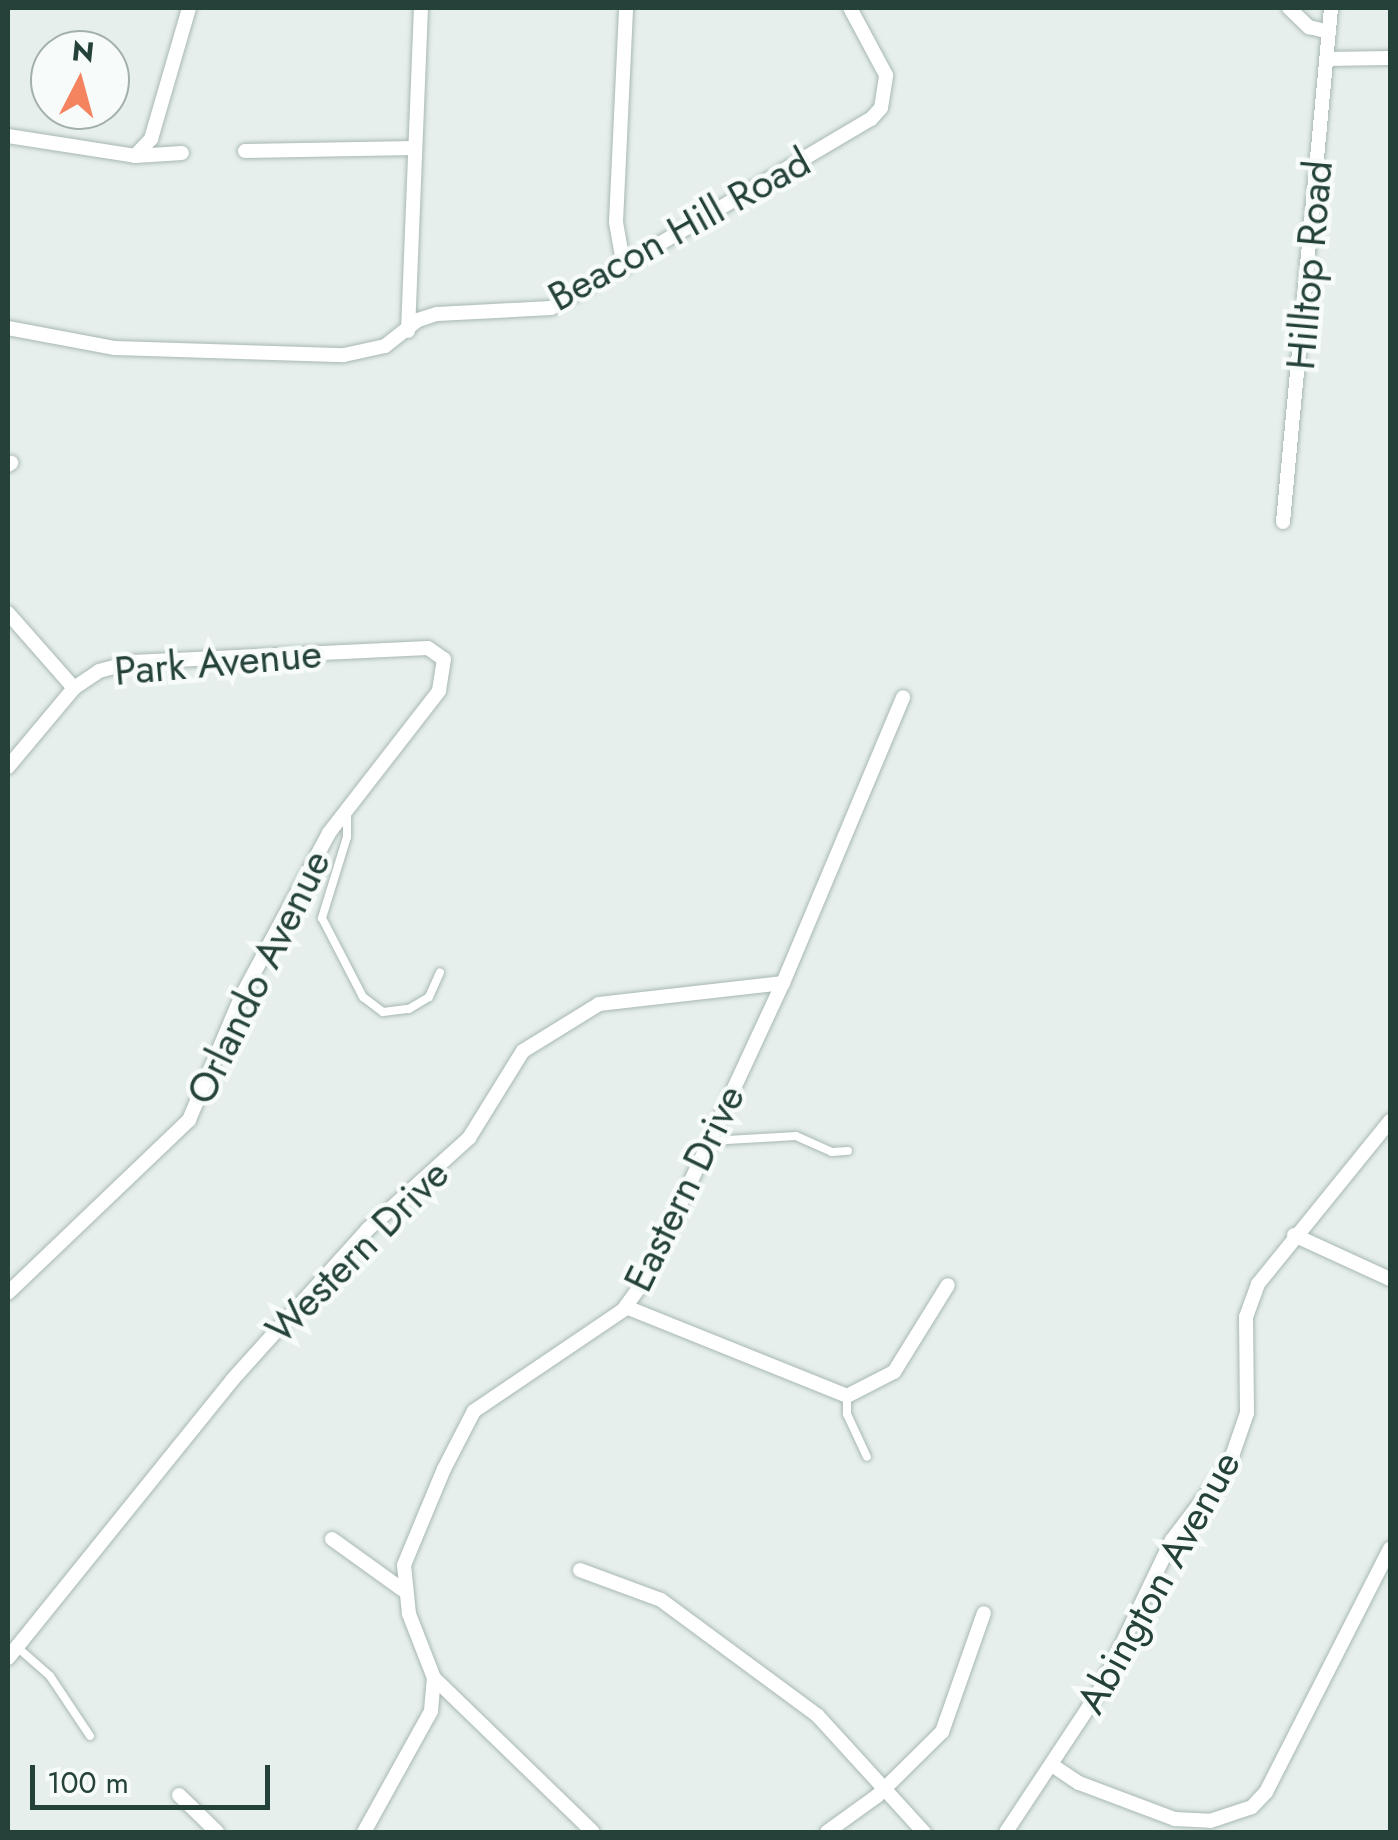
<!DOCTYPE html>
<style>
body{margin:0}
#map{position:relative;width:1398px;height:1840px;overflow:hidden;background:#e6efeb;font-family:Jost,sans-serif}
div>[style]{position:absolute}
.roads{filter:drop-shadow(0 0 2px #a8b8b2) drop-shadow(0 0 2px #a8b8b2)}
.lane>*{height:8px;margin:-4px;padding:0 4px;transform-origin:4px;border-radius:4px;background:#fff}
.street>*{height:14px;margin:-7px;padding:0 7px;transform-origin:7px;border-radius:7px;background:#fff}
span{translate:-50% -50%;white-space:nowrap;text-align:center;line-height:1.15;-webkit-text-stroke:9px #f7fbf9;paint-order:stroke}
.street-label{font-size:40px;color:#24423a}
.frame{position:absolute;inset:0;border:10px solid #24423a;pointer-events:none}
.north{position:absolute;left:30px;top:30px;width:100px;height:100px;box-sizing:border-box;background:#f7fbf9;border:2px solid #a3b1ad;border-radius:50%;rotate:6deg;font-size:28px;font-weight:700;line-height:40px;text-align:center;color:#24423a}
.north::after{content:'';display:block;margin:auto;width:35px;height:45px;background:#f4845f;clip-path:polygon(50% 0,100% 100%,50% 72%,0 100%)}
.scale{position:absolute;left:30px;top:1765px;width:240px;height:45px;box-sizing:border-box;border:5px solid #24423a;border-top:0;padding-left:12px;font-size:30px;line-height:35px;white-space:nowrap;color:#24423a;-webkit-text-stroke:8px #f7fbf9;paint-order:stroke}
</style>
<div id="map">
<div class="roads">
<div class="lane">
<i style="left:347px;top:813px;width:24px;rotate:90deg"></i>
<i style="left:347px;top:837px;width:85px;rotate:107.2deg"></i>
<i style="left:322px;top:918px;width:89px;rotate:62.6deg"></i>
<i style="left:363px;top:997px;width:25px;rotate:37deg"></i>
<i style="left:383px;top:1012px;width:26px;rotate:-7deg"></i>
<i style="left:409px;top:1009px;width:23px;rotate:-31deg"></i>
<i style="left:429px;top:997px;width:27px;rotate:-66deg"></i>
<i style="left:710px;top:1141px;width:86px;rotate:-3.3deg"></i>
<i style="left:796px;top:1136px;width:39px;rotate:24deg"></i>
<i style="left:832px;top:1152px;width:16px;rotate:-4deg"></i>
<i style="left:847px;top:1396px;width:18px;rotate:90deg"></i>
<i style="left:847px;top:1414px;width:47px;rotate:65.1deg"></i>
<i style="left:17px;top:1647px;width:44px;rotate:41.3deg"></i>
<i style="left:50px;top:1676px;width:72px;rotate:56.3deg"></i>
</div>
<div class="street">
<i style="left:1289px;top:8px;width:28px;rotate:44deg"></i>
<i style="left:1309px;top:27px;width:21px;rotate:14deg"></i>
<i style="left:1326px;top:59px;width:64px;rotate:-0.9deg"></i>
<i style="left:8px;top:136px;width:129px;rotate:8.9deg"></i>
<i style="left:135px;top:156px;width:47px;rotate:-3.7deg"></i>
<i style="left:245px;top:151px;width:170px;rotate:-1deg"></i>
<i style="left:135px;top:156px;width:23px;rotate:-47deg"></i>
<i style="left:151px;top:139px;width:136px;rotate:-73.8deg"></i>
<i style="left:624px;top:268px;width:47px;rotate:-99.9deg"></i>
<i style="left:616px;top:222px;width:214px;rotate:-87.3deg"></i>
<i style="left:8px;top:328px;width:109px;rotate:10.6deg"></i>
<i style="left:115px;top:348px;width:229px;rotate:1.8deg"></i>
<i style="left:344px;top:355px;width:42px;rotate:-12.4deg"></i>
<i style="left:385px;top:346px;width:42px;rotate:-38.2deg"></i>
<i style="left:418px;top:320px;width:20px;rotate:-18deg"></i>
<i style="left:437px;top:314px;width:114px;rotate:-3deg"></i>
<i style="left:551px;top:308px;width:372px;rotate:-30.6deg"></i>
<i style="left:871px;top:119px;width:15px;rotate:-48deg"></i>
<i style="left:881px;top:108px;width:33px;rotate:-81deg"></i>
<i style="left:886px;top:75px;width:76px;rotate:-118.2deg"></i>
<i style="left:408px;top:331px;width:323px;rotate:-87.7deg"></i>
<i style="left:8px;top:465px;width:4px;rotate:-34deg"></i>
<i style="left:1283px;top:522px;width:516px;rotate:-84.66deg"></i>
<i style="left:8px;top:613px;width:100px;rotate:48.7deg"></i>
<i style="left:8px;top:767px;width:103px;rotate:-50.1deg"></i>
<i style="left:74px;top:688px;width:30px;rotate:-34deg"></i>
<i style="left:99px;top:671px;width:34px;rotate:-15deg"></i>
<i style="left:132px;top:662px;width:296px;rotate:-2.7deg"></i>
<i style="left:428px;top:648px;width:19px;rotate:35deg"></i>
<i style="left:444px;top:659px;width:32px;rotate:99deg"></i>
<i style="left:439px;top:691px;width:180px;rotate:127.8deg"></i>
<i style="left:329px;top:833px;width:184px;rotate:118.2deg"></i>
<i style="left:242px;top:995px;width:136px;rotate:113deg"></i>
<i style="left:189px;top:1120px;width:250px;rotate:136.3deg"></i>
<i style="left:1294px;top:1235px;width:106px;rotate:24.6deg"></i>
<i style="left:626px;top:1307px;width:238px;rotate:21.9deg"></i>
<i style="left:847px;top:1396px;width:53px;rotate:-27.1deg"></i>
<i style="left:894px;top:1372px;width:102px;rotate:-58.2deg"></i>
<i style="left:332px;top:1539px;width:87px;rotate:35.7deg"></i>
<i style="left:580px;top:1570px;width:86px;rotate:20.3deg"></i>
<i style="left:661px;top:1600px;width:194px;rotate:36.4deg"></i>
<i style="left:817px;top:1715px;width:159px;rotate:47.6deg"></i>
<i style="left:8px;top:1658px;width:358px;rotate:-51.1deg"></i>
<i style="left:233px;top:1379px;width:202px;rotate:-48deg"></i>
<i style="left:368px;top:1229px;width:136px;rotate:-42deg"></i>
<i style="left:469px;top:1138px;width:102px;rotate:-58.2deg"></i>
<i style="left:523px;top:1051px;width:89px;rotate:-31.7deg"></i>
<i style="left:599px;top:1004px;width:185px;rotate:-6.5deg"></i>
<i style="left:434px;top:1678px;width:221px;rotate:44.1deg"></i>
<i style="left:1052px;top:1765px;width:32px;rotate:34deg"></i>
<i style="left:1079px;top:1783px;width:103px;rotate:20.6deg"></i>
<i style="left:1175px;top:1819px;width:35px;rotate:3deg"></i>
<i style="left:1210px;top:1821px;width:44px;rotate:-18.4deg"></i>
<i style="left:1252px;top:1807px;width:21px;rotate:-47deg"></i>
<i style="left:1266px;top:1792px;width:273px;rotate:-63deg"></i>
<i style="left:179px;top:1795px;width:53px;rotate:44.2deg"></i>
<i style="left:364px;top:1832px;width:138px;rotate:-61deg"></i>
<i style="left:431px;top:1711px;width:33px;rotate:-85deg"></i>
<i style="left:434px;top:1678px;width:69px;rotate:-111.3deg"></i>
<i style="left:409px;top:1614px;width:49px;rotate:-95.8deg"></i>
<i style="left:404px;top:1565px;width:104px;rotate:-67.4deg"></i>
<i style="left:444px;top:1469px;width:65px;rotate:-62.7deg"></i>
<i style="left:474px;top:1411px;width:180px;rotate:-34.1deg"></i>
<i style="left:623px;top:1310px;width:37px;rotate:-54deg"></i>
<i style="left:645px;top:1280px;width:327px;rotate:-65.1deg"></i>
<i style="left:783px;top:983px;width:310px;rotate:-67.2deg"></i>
<i style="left:827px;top:1832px;width:62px;rotate:-35.8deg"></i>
<i style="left:877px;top:1796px;width:91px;rotate:-44.6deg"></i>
<i style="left:942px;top:1732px;width:126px;rotate:-70.6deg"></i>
<i style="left:1006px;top:1832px;width:170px;rotate:-56.5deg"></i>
<i style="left:1100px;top:1690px;width:166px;rotate:-64.4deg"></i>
<i style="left:1172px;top:1540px;width:94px;rotate:-52.8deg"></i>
<i style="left:1229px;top:1465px;width:55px;rotate:-70.9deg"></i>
<i style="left:1247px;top:1413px;width:96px;rotate:-90.6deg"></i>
<i style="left:1246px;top:1317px;width:35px;rotate:-70deg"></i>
<i style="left:1258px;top:1284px;width:210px;rotate:-51deg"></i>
</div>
</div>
<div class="street-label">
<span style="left:679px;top:229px;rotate:-29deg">Beacon Hill Road</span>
<span style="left:1309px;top:265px;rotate:-85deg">Hilltop Road</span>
<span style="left:218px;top:662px;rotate:-5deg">Park Avenue</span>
<span style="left:258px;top:977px;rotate:-64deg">Orlando Avenue</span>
<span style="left:684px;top:1188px;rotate:-64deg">Eastern Drive</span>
<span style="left:357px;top:1251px;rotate:-45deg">Western Drive</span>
<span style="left:1158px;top:1582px;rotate:-61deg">Abington Avenue</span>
</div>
<div class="frame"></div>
<div class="north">N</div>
<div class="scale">100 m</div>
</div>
